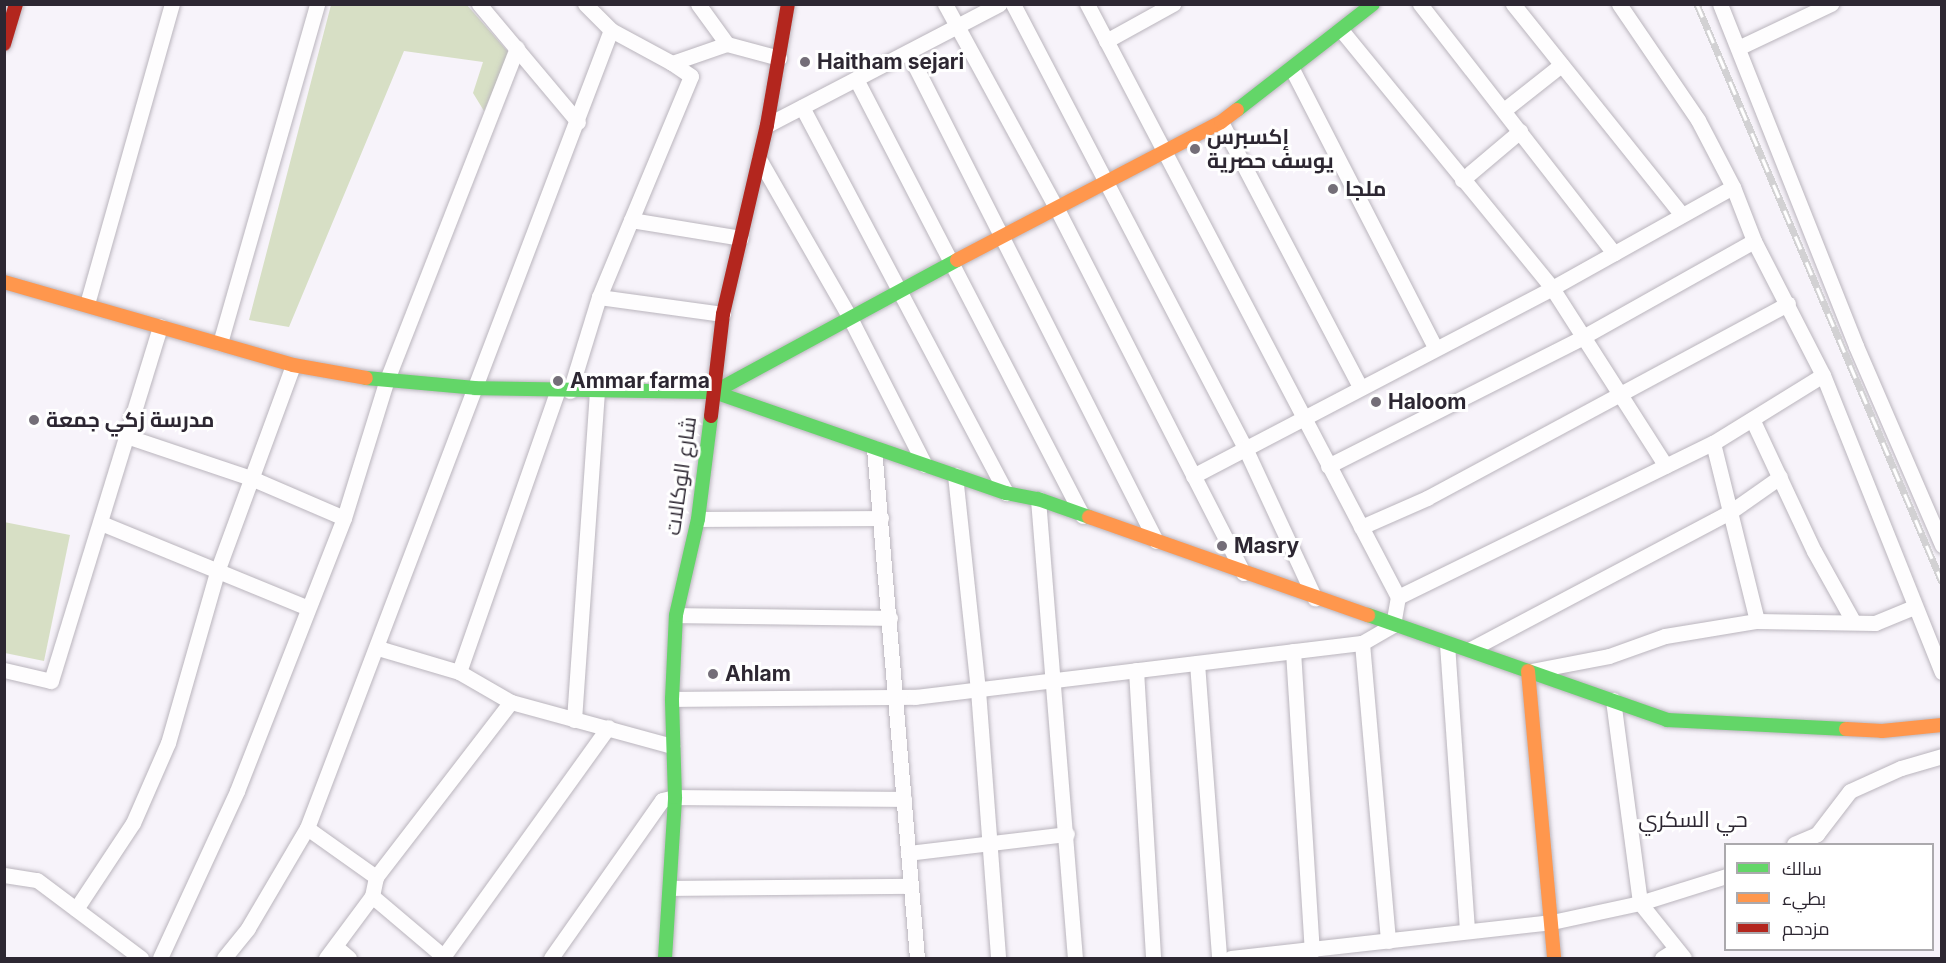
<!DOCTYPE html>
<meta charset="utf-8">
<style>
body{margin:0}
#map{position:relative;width:1946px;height:963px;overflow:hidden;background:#f7f3fa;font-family:Inter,Cairo,sans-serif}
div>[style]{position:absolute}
.green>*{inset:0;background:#d7dfc5}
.roads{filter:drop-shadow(0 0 2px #bab5bd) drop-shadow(0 0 2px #bab5bd)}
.street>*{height:15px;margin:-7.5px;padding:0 7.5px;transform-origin:7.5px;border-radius:7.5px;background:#fefdfe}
.fast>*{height:14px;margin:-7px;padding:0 7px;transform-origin:7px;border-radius:7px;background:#63d668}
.slow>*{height:14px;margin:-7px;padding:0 7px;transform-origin:7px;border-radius:7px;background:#ff974d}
.jam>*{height:14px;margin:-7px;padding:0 7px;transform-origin:7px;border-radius:7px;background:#b3261e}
.rail>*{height:7px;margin-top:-3.5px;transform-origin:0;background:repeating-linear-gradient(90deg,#fff 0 14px,#d2d1d3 0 28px);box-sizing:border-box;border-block:2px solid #d2d1d3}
.dots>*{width:16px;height:16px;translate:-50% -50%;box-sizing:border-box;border:3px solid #fff;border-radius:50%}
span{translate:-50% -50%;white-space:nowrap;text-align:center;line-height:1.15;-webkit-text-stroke:6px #fff;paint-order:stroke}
.poi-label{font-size:21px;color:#2d2732;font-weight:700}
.left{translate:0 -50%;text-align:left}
.street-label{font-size:21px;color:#2d2732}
.neighbourhood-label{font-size:22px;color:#2d2732}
.frame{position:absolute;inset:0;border:6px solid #2d2732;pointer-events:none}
.legend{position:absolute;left:1724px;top:843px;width:210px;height:108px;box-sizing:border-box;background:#fff;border:2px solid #aba9ad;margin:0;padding:8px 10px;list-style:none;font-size:18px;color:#2d2732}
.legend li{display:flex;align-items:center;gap:12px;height:30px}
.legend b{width:30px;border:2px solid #aba9ad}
</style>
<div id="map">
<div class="green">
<i style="clip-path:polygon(331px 5px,467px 5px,509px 53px,484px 111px,473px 93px,483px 62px,404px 51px,289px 327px,249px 320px)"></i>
<i style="clip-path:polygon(4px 522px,70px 535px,44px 661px,5px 653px)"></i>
</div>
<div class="roads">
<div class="street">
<i style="left:479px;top:4px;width:154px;rotate:50deg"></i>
<i style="left:585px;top:4px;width:37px;rotate:45deg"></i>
<i style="left:611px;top:30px;width:69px;rotate:28.4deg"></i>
<i style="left:672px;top:63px;width:58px;rotate:-19.1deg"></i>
<i style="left:698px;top:4px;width:49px;rotate:54.1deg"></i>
<i style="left:727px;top:44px;width:54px;rotate:15.1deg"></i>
<i style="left:945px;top:4px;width:234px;rotate:61.4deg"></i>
<i style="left:1057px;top:209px;width:409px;rotate:62.9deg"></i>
<i style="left:1013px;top:4px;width:501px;rotate:62.41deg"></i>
<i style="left:1245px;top:448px;width:166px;rotate:65.1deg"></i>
<i style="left:1420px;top:4px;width:316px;rotate:52.1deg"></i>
<i style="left:1513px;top:4px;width:270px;rotate:51.3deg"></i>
<i style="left:1619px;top:4px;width:140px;rotate:55.7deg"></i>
<i style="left:1698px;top:120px;width:76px;rotate:62.4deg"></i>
<i style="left:1733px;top:187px;width:58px;rotate:68.7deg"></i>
<i style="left:1754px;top:241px;width:151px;rotate:62.8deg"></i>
<i style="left:1823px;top:375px;width:320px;rotate:68.2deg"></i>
<i style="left:1720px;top:4px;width:368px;rotate:68.3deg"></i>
<i style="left:1856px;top:346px;width:217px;rotate:66.6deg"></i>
<i style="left:1342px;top:31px;width:332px;rotate:50.7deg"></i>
<i style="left:1552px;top:288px;width:211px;rotate:57.4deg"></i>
<i style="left:1106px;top:41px;width:77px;rotate:-28.9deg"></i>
<i style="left:1740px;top:47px;width:101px;rotate:-25.3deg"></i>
<i style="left:908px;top:52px;width:548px;rotate:63.11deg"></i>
<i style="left:1292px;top:69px;width:313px;rotate:62.8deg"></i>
<i style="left:856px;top:79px;width:492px;rotate:62.6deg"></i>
<i style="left:802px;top:107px;width:437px;rotate:62.1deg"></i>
<i style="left:1504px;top:110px;width:73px;rotate:-38.3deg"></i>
<i style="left:1221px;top:122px;width:299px;rotate:62.3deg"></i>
<i style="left:767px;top:125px;width:262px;rotate:-27.5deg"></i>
<i style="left:759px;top:159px;width:181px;rotate:60.2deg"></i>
<i style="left:849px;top:316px;width:167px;rotate:63deg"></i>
<i style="left:1462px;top:180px;width:76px;rotate:-40.2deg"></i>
<i style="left:631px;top:220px;width:111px;rotate:9.3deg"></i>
<i style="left:599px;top:297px;width:125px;rotate:7.8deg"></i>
<i style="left:87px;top:304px;width:312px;rotate:-74.2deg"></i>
<i style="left:220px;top:343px;width:353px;rotate:-74deg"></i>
<i style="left:570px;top:391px;width:98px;rotate:-72.9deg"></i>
<i style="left:599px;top:297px;width:239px;rotate:-67.4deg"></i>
<i style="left:691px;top:76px;width:23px;rotate:-146deg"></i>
<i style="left:1753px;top:421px;width:144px;rotate:64.9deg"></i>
<i style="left:1814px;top:551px;width:80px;rotate:60.9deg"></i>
<i style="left:126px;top:436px;width:132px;rotate:18.6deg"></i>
<i style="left:251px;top:478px;width:101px;rotate:23.3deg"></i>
<i style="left:1713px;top:443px;width:183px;rotate:76.1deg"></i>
<i style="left:874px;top:448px;width:512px;rotate:85.18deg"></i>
<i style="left:1328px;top:466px;width:284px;rotate:-26.8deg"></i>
<i style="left:1581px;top:338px;width:198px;rotate:-29.3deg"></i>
<i style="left:955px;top:475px;width:216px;rotate:83.9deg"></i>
<i style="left:978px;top:690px;width:269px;rotate:85.7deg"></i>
<i style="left:1193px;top:476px;width:405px;rotate:-27.6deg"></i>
<i style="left:1552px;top:288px;width:207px;rotate:-29.2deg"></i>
<i style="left:1038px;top:499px;width:460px;rotate:85.4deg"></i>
<i style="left:698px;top:519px;width:183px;rotate:-0.3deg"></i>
<i style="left:101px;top:523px;width:224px;rotate:22.3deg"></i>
<i style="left:1361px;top:527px;width:72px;rotate:-23.7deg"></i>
<i style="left:1427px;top:498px;width:410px;rotate:-28.3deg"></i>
<i style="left:1398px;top:597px;width:351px;rotate:-26.1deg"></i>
<i style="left:1713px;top:443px;width:129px;rotate:-31.7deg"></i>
<i style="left:676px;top:615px;width:214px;rotate:0.8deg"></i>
<i style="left:1362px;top:643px;width:299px;rotate:85deg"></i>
<i style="left:1447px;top:644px;width:287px;rotate:86deg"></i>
<i style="left:378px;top:648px;width:84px;rotate:16.5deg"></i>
<i style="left:459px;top:672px;width:60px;rotate:30deg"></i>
<i style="left:511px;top:702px;width:167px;rotate:15.3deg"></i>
<i style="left:1471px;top:649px;width:293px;rotate:-27.9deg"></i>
<i style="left:1730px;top:512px;width:61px;rotate:-35deg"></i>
<i style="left:1293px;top:651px;width:301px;rotate:86.4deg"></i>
<i style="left:1197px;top:663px;width:296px;rotate:85.7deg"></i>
<i style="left:4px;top:670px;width:48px;rotate:13.2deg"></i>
<i style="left:51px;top:681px;width:371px;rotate:-72.9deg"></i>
<i style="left:1136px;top:670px;width:289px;rotate:86.6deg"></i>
<i style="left:1531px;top:671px;width:79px;rotate:-10.9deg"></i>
<i style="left:1609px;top:656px;width:59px;rotate:-19.7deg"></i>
<i style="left:1665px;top:636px;width:93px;rotate:-9.3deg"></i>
<i style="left:1757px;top:621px;width:118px;rotate:1deg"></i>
<i style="left:1875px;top:623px;width:42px;rotate:-22.3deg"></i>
<i style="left:459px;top:672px;width:299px;rotate:-70.7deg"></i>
<i style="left:672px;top:699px;width:243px;rotate:-0.5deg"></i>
<i style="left:915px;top:697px;width:450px;rotate:-6.9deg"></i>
<i style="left:1362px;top:643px;width:36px;rotate:-30deg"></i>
<i style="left:1393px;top:625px;width:28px;rotate:-80deg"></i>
<i style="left:1398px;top:597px;width:670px;rotate:-117.67deg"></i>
<i style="left:1613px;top:700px;width:205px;rotate:82.4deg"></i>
<i style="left:1640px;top:903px;width:70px;rotate:51.3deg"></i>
<i style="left:574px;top:720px;width:330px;rotate:-86deg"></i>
<i style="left:307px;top:828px;width:85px;rotate:35.4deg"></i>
<i style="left:1794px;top:844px;width:25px;rotate:-23deg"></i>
<i style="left:1817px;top:834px;width:54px;rotate:-52.5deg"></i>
<i style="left:1850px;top:791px;width:56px;rotate:-24.3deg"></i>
<i style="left:1901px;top:768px;width:43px;rotate:-16.3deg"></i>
<i style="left:908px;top:853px;width:160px;rotate:-6.8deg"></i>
<i style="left:4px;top:875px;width:33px;rotate:9deg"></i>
<i style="left:37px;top:880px;width:130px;rotate:36.9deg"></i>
<i style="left:671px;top:888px;width:239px;rotate:-0.5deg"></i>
<i style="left:372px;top:896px;width:96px;rotate:40.3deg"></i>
<i style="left:76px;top:909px;width:103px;rotate:-56.5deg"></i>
<i style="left:133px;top:823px;width:87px;rotate:-66.4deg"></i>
<i style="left:168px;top:743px;width:181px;rotate:-74deg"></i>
<i style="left:218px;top:569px;width:217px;rotate:-69.8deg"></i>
<i style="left:336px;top:947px;width:17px;rotate:40deg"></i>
<i style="left:443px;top:957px;width:283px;rotate:-54.3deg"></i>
<i style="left:160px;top:958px;width:184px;rotate:-65.2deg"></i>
<i style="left:237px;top:791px;width:293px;rotate:-68.6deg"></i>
<i style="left:344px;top:518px;width:142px;rotate:-72.8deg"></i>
<i style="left:386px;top:382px;width:359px;rotate:-68.6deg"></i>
<i style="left:224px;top:958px;width:38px;rotate:-51deg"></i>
<i style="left:248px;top:928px;width:116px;rotate:-59.5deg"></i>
<i style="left:307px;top:828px;width:854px;rotate:-69.15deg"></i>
<i style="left:326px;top:958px;width:77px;rotate:-53.4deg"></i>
<i style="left:372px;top:896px;width:19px;rotate:-78deg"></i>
<i style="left:376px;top:877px;width:221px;rotate:-52.4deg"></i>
<i style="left:551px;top:958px;width:193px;rotate:-54.9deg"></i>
<i style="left:662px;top:800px;width:13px;rotate:-13deg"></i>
<i style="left:675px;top:797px;width:229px;rotate:0.5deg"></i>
<i style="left:1231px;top:958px;width:323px;rotate:-6.4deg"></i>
<i style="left:1552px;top:922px;width:90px;rotate:-12.2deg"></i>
<i style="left:1640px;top:903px;width:90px;rotate:-17.4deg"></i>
<i style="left:1662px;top:958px;width:15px;rotate:-32deg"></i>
</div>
<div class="fast">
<i style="left:1237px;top:110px;width:172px;rotate:-37.9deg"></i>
<i style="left:366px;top:378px;width:109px;rotate:5.2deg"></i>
<i style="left:475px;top:388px;width:239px;rotate:1deg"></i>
<i style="left:714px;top:392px;width:277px;rotate:-28.5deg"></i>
<i style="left:714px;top:392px;width:309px;rotate:19.1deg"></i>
<i style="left:1006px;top:493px;width:33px;rotate:11deg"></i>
<i style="left:1038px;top:499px;width:54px;rotate:19.4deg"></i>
<i style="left:1368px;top:615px;width:317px;rotate:19.3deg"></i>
<i style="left:1667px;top:720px;width:179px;rotate:2.9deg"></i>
<i style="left:665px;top:958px;width:161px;rotate:-86.4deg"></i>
<i style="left:675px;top:797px;width:98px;rotate:-91.8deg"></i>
<i style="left:672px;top:699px;width:84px;rotate:-87.3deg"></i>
<i style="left:676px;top:615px;width:98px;rotate:-77.1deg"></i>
<i style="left:698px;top:519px;width:104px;rotate:-82.8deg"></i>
</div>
<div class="slow">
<i style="left:957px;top:260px;width:298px;rotate:-27.6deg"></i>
<i style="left:1221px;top:122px;width:20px;rotate:-37deg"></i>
<i style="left:4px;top:282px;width:301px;rotate:16deg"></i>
<i style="left:293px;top:365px;width:74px;rotate:10.1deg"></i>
<i style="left:1089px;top:517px;width:296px;rotate:19.4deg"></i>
<i style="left:1528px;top:671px;width:288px;rotate:84.8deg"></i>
<i style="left:1846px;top:729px;width:36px;rotate:3deg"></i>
<i style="left:1882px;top:731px;width:60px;rotate:-5.7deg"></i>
</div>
<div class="jam">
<i style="left:4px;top:44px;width:42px;rotate:-73.3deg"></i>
<i style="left:711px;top:416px;width:103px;rotate:-83.3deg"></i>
<i style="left:723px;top:314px;width:194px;rotate:-76.9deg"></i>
<i style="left:767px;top:125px;width:123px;rotate:-80.2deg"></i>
</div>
</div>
<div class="rail">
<i style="left:1697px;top:4px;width:628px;rotate:67.03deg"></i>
</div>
<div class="dots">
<i style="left:805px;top:62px;background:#746e78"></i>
<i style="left:1195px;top:149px;background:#746e78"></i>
<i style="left:1333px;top:189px;background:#746e78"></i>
<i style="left:558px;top:381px;background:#746e78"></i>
<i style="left:1376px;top:402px;background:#746e78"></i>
<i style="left:34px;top:420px;background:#746e78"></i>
<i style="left:1222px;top:546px;background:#746e78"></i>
<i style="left:713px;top:674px;background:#746e78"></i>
</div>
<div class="poi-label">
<span class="left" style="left:817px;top:62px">Haitham sejari</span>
<span class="left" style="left:1207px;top:149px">إكسبرس<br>يوسف حصرية</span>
<span class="left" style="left:1345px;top:189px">ملجا</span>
<span class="left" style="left:570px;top:381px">Ammar farma</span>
<span class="left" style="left:1388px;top:402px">Haloom</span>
<span class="left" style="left:46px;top:420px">مدرسة زكي جمعة</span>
<span class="left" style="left:1234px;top:546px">Masry</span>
<span class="left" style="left:725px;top:674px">Ahlam</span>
</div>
<div class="street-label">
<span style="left:681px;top:476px;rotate:-82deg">شارع الوكالات</span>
</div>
<div class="neighbourhood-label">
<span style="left:1693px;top:820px">حي السكري</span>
</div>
<div class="frame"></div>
<ul class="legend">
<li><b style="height:8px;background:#63d668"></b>سالك</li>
<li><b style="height:8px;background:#ff974d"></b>بطيء</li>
<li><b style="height:8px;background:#b3261e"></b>مزدحم</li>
</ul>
</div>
